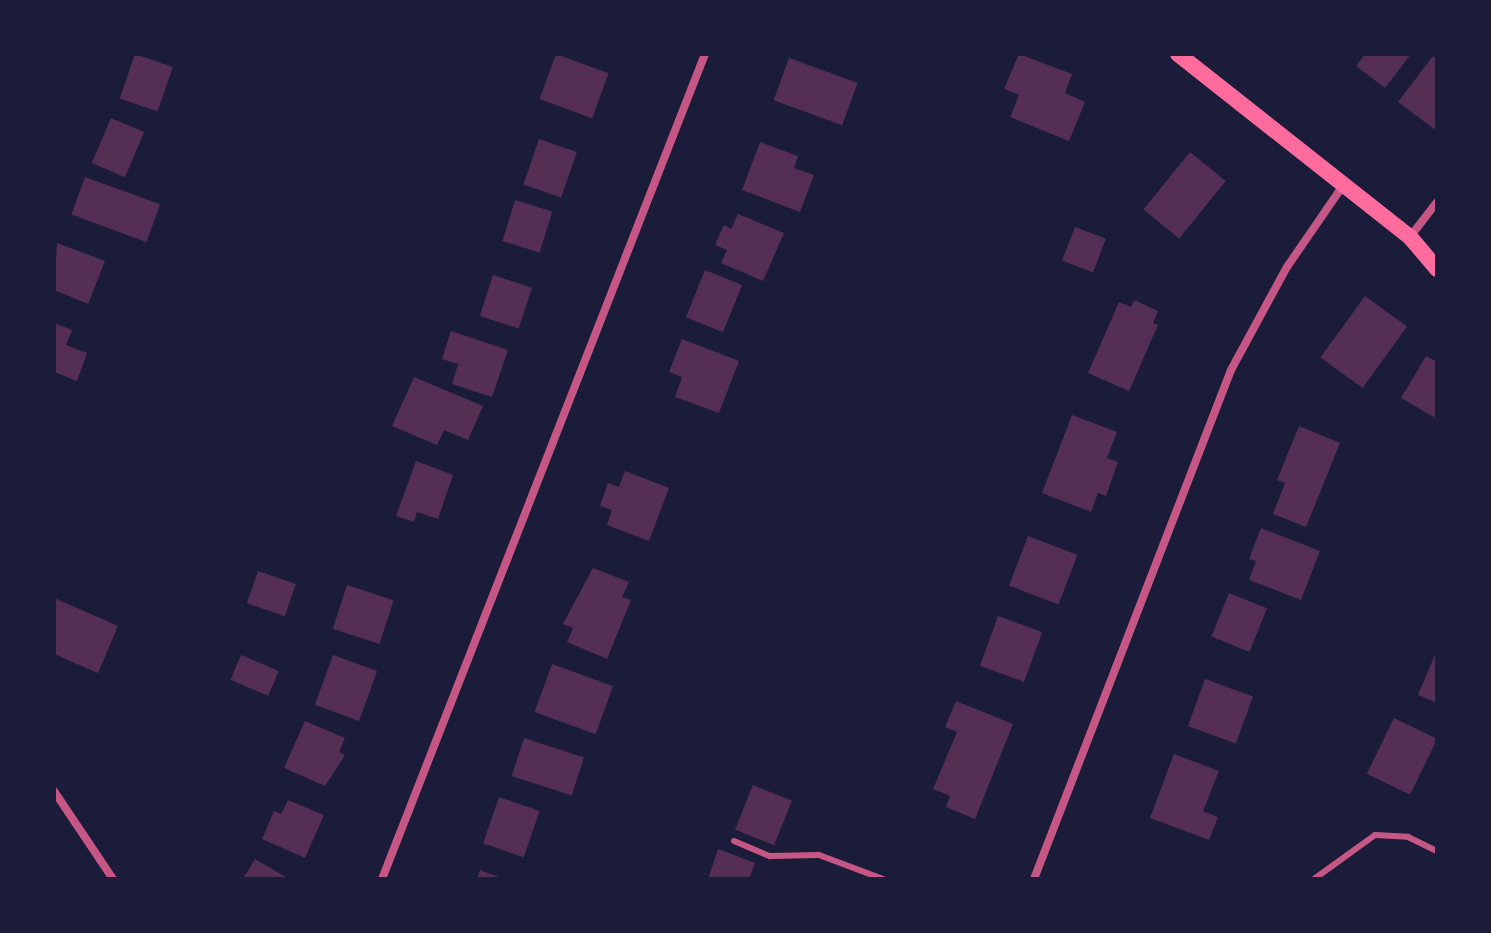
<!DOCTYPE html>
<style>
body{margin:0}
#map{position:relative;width:1491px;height:933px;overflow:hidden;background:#1b1b3a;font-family:"Noto Sans",sans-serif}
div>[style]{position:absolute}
.building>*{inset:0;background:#542f53;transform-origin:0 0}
.service>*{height:6px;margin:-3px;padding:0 3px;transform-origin:3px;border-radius:3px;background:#c65784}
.minor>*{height:8px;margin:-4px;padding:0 4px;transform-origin:4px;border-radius:4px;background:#c65784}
.secondary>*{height:16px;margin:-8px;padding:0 8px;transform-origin:8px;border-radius:8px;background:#ff6b9d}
span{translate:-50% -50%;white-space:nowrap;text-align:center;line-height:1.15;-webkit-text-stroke:6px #1b1b3a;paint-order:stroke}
.frame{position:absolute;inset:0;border:56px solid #1b1b3a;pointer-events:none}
</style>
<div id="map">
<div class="building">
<i style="left:135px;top:54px;width:40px;height:47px;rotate:19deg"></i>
<i style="left:556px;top:54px;width:56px;height:48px;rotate:20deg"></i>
<i style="clip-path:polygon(1019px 54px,1072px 74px,1065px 93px,1085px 102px,1069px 141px,1010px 117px,1019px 95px,1004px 89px)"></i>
<i style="clip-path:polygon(1365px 54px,1411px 54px,1385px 88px,1356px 66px)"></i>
<i style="clip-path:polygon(1433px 56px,1437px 60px,1437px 131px,1398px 102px)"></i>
<i style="left:789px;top:58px;width:73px;height:45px;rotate:20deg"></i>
<i style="left:111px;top:118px;width:36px;height:49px;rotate:23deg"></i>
<i style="left:539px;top:139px;width:40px;height:48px;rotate:19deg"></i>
<i style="clip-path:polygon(760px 142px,798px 156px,794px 168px,814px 175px,800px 212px,742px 190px)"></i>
<i style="left:1190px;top:152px;width:46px;height:74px;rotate:39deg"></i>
<i style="left:85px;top:177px;width:80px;height:40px;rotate:20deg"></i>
<i style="left:515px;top:200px;width:39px;height:43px;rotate:17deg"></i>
<i style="clip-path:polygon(738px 214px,784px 233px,763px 281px,721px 263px,727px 250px,715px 245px,724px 225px,731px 229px)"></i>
<i style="left:1075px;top:227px;width:33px;height:36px;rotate:21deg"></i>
<i style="clip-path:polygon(57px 243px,105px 261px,88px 304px,54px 290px)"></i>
<i style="left:705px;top:270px;width:40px;height:51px;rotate:22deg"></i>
<i style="left:493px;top:275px;width:41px;height:43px;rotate:18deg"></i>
<i style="left:1365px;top:296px;width:52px;height:76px;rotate:36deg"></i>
<i style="clip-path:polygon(1134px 300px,1158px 311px,1153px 323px,1158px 325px,1129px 391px,1088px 373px,1119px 302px,1131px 307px)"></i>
<i style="clip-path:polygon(54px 323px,72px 330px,66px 345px,87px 353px,77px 381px,54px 372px)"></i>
<i style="clip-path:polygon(451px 331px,508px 350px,492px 397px,452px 384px,458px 364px,442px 359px)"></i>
<i style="clip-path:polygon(682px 339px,739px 361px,719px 413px,675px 397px,682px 377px,669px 372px)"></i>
<i style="clip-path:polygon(1426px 356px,1437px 362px,1437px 419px,1401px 398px)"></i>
<i style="clip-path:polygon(414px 377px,483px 406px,468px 440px,444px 430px,437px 445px,392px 426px)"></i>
<i style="clip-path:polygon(1072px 415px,1117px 432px,1107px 458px,1118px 462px,1106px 496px,1098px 493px,1091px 512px,1042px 493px)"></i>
<i style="clip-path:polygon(1299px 426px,1340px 443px,1306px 527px,1273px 514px,1285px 483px,1277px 480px)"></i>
<i style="clip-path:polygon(416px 461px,453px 475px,438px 519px,417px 512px,414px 522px,396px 516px)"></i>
<i style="clip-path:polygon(625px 471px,669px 488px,649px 541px,607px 525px,612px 510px,600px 506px,608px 483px,619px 487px)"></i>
<i style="clip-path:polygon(1261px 528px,1320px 551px,1301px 600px,1249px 580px,1256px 561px,1249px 559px)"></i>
<i style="left:1028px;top:536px;width:53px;height:53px;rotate:21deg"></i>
<i style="clip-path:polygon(593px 568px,629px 582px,622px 597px,631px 600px,607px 659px,567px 642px,573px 628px,563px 624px)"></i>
<i style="left:258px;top:571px;width:40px;height:34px;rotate:19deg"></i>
<i style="left:347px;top:585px;width:49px;height:46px;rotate:18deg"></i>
<i style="left:1229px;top:593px;width:41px;height:47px;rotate:22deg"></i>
<i style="clip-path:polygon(54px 598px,118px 626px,98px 673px,54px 654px)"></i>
<i style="left:998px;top:616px;width:47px;height:53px;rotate:20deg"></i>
<i style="clip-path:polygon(1437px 650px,1437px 703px,1418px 695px)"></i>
<i style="left:241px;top:655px;width:41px;height:27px;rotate:23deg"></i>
<i style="left:333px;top:655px;width:47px;height:53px;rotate:20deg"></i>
<i style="left:552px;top:664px;width:65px;height:51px;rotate:20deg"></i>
<i style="left:1205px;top:679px;width:51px;height:50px;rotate:20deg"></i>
<i style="clip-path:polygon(956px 701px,1013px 724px,975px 819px,946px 807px,950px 796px,933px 789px,957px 732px,945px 727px)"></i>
<i style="left:1394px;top:718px;width:48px;height:62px;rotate:26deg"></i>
<i style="clip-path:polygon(305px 721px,345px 738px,339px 752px,345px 755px,325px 786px,284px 768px)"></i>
<i style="left:524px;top:738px;width:63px;height:40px;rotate:18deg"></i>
<i style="clip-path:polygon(1174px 754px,1219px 771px,1203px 811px,1218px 817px,1209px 840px,1150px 818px)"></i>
<i style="left:753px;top:785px;width:42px;height:48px;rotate:22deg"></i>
<i style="left:499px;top:797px;width:43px;height:49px;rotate:19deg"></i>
<i style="clip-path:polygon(288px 800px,324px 815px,305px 858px,262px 839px,274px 811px,281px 814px)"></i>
<i style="clip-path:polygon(718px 849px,755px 863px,749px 879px,708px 879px)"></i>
<i style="clip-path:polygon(255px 859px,289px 879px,243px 879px)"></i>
<i style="clip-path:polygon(480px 870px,504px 879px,477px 879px)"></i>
</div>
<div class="service">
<i style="left:734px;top:841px;width:39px;rotate:23deg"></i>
<i style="left:770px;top:856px;width:49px;rotate:-1.2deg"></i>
<i style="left:819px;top:855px;width:68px;rotate:20.6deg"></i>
<i style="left:1314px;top:879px;width:75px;rotate:-35.8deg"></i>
<i style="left:1375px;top:835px;width:33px;rotate:3deg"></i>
<i style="left:1408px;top:837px;width:32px;rotate:26deg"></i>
</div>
<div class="minor">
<i style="left:1410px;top:237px;width:44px;rotate:-52.4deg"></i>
<i style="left:54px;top:791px;width:106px;rotate:56.2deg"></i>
<i style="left:382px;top:879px;width:886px;rotate:-68.62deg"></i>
<i style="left:1034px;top:879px;width:546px;rotate:-68.84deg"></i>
<i style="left:1231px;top:370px;width:117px;rotate:-61.5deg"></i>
<i style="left:1287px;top:267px;width:101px;rotate:-55.5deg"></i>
</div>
<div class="secondary">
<i style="left:1178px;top:54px;width:295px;rotate:38.3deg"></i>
<i style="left:1410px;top:237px;width:42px;rotate:49.8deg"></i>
</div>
<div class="frame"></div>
</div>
